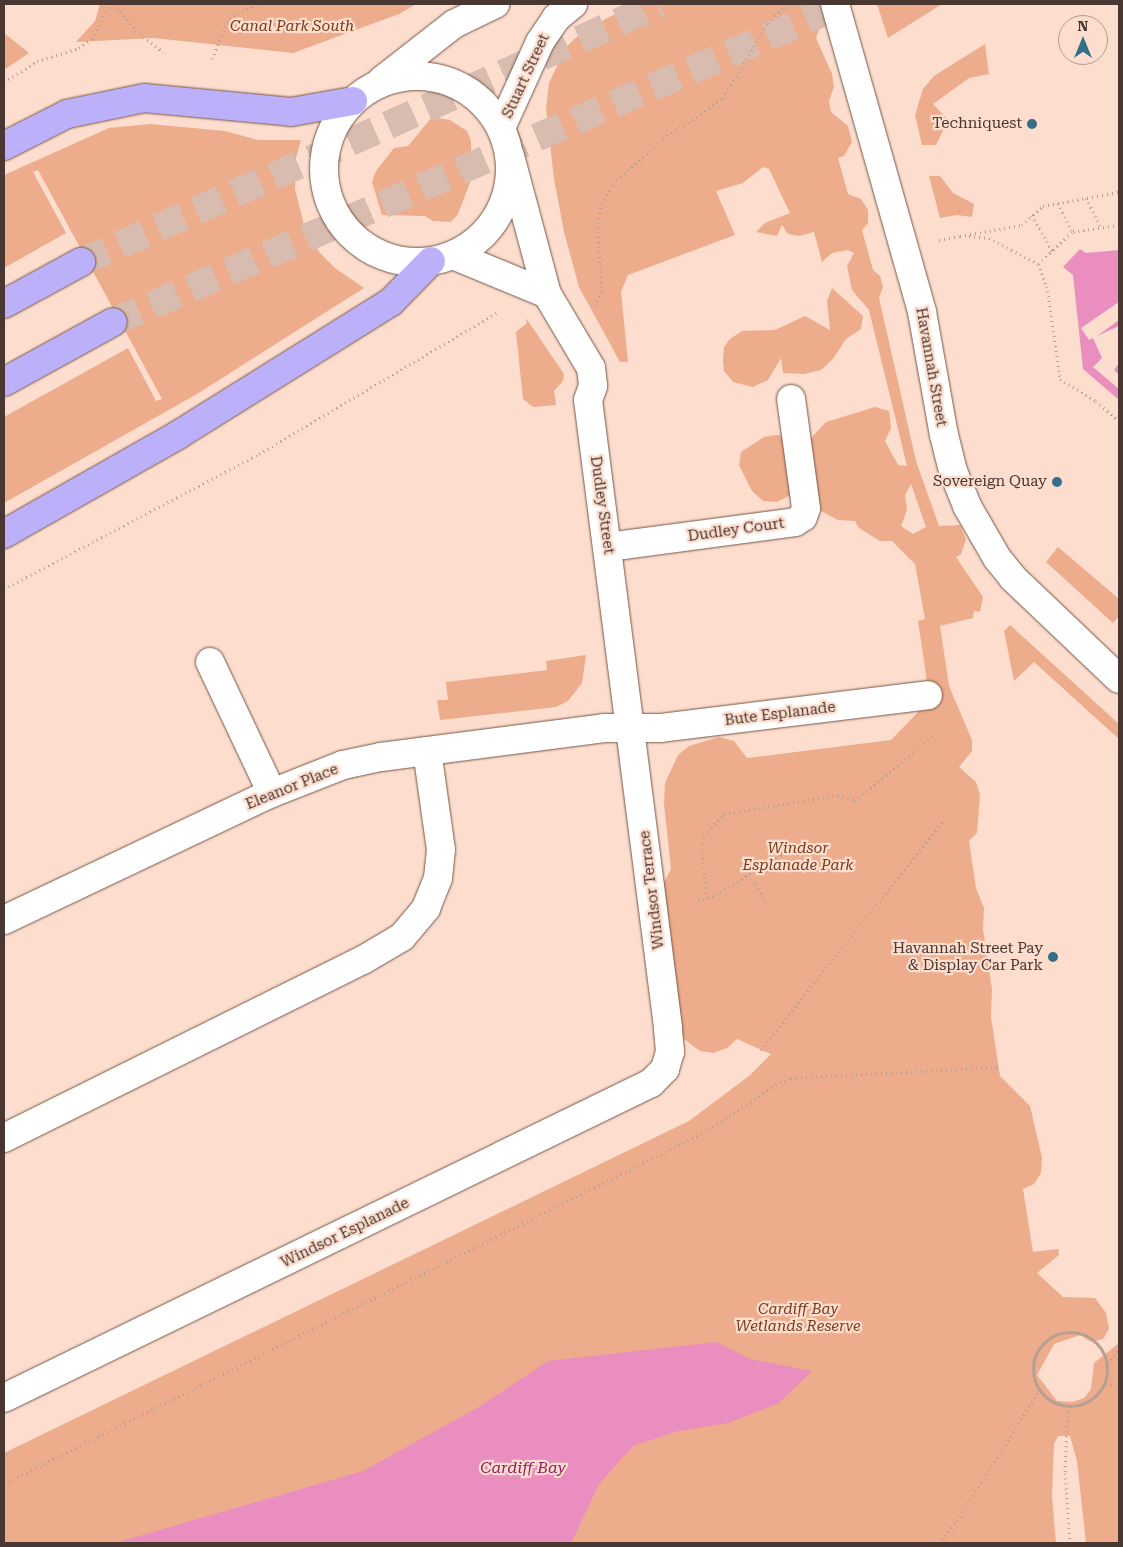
<!DOCTYPE html>
<style>
body{margin:0}
#map{position:relative;width:1123px;height:1547px;overflow:hidden;background:#fcddce;font-family:"Roboto Serif",serif}
div>[style]{position:absolute}
.green>*{inset:0;background:#edac8b}
.water>*{inset:0;background:#ea8dbf}
.pier>*{inset:0;background:#fcddce}
.major-tunnel>*{height:28px;margin-top:-14px;transform-origin:0;background:repeating-linear-gradient(90deg,#d8bcaf 0 28px,transparent 0 42px)}
.path>*{height:3px;margin-top:-1.5px;transform-origin:0;background:repeating-linear-gradient(90deg,#b89f93 0 1px,transparent 0 5px)}
.path>.ring{margin:-1.5px;padding:0;box-sizing:content-box;background:none;border:3px solid #b89f93;border-radius:50%}
.roads{filter:drop-shadow(0 0 1px #765545) drop-shadow(0 0 1px #765545)}
.minor>*{height:28px;margin:-14px;padding:0 14px;transform-origin:14px;border-radius:14px;background:#fff}
.minor>.ring{margin:-14px;padding:0;box-sizing:content-box;background:none;border:28px solid #fff;border-radius:50%}
.major>*{height:28px;margin:-14px;padding:0 14px;transform-origin:14px;border-radius:14px;background:#bcb0fb}
.dots>*{width:14px;height:14px;translate:-50% -50%;box-sizing:border-box;border:2px solid #fcddce;border-radius:50%}
span{translate:-50% -50%;white-space:nowrap;text-align:center;line-height:1.15;-webkit-text-stroke:4.5px #fcddce;paint-order:stroke}
.park-label{font-size:15px;color:#763b19;font-style:italic}
.street-label{font-size:15px;color:#483831}
.poi-label{font-size:15px;color:#483831}
.right{translate:-100% -50%;text-align:right}
.water-label{font-size:16px;color:#8d2164;font-style:italic}
.frame{position:absolute;inset:0;border:5px solid #483831;pointer-events:none}
.north{position:absolute;left:1058px;top:15px;width:50px;height:50px;box-sizing:border-box;background:#fcddce;border:1px solid #b49b8f;border-radius:50%;rotate:0deg;font-size:14px;font-weight:700;line-height:20px;text-align:center;color:#483831}
.north::after{content:'';display:block;margin:auto;width:18px;height:22px;background:#346f87;clip-path:polygon(50% 0,100% 100%,50% 72%,0 100%)}
</style>
<div id="map">
<div class="green">
<i style="clip-path:polygon(100px 4px,416px 4px,399px 14px,293px 53px,154px 38px,76px 42px,95px 21px)"></i>
<i style="clip-path:polygon(evenodd,634px 4px,806px 4px,816px 7px,823px 18px,816px 38px,832px 74px,834px 87px,829px 101px,831px 112px,848px 126px,852px 142px,844px 156px,838px 158px,848px 194px,861px 199px,868px 210px,868px 223px,862px 230px,873px 270px,880px 276px,883px 287px,879px 298px,916px 461px,939px 526px,960px 525px,966px 539px,961px 554px,956px 557px,983px 597px,980px 612px,974px 611px,973px 618px,940px 626px,949px 686px,972px 740px,972px 751px,959px 767px,976px 782px,980px 795px,977px 833px,969px 841px,976px 888px,984px 908px,983px 929px,992px 989px,991px 1017px,1000px 1076px,1030px 1106px,1042px 1158px,1041px 1173px,1034px 1184px,1023px 1189px,1033px 1252px,1058px 1249px,1059px 1255px,1037px 1273px,1063px 1297px,1095px 1298px,1106px 1313px,1109px 1329px,1103px 1339px,1091px 1342px,1080px 1335px,1054px 1344px,1037px 1375px,1057px 1401px,1072px 1402px,1084px 1398px,1091px 1389px,1094px 1363px,1119px 1343px,1119px 1543px,1086px 1543px,1077px 1461px,1070px 1436px,1058px 1436px,1054px 1444px,1052px 1497px,1056px 1543px,4px 1543px,4px 1453px,689px 1121px,749px 1076px,771px 1054px,737px 1039px,727px 1048px,713px 1053px,700px 1051px,676px 1033px,651px 907px,671px 869px,664px 804px,665px 783px,678px 755px,689px 746px,719px 737px,734px 741px,747px 758px,891px 740px,922px 708px,927px 682px,918px 621px,925px 619px,915px 564px,892px 541px,880px 541px,859px 528px,855px 521px,838px 520px,791px 495px,777px 502px,763px 501px,752px 491px,739px 465px,741px 452px,764px 437px,776px 435px,810px 439px,826px 422px,875px 407px,889px 411px,891px 428px,885px 441px,898px 465px,907px 466px,869px 310px,852px 290px,847px 266px,854px 253px,848px 250px,832px 253px,822px 262px,814px 232px,799px 236px,788px 234px,782px 225px,777px 236px,756px 232px,765px 223px,790px 213px,769px 169px,763px 167px,743px 183px,716px 191px,735px 235px,628px 275px,621px 292px,628px 362px,620px 362px,579px 287px,564px 232px,554px 179px,546px 109px,549px 83px,558px 64px,557px 56px,583px 31px,634px 4px,911px 484px,926px 527px,913px 534px,901px 526px,907px 510px,905px 495px,911px 484px)"></i>
<i style="clip-path:polygon(877px 4px,942px 4px,888px 38px)"></i>
<i style="clip-path:polygon(4px 33px,29px 53px,4px 70px)"></i>
<i style="clip-path:polygon(985px 44px,989px 74px,969px 78px,933px 104px,948px 120px,936px 145px,922px 145px,915px 115px,923px 89px,934px 76px)"></i>
<i style="clip-path:polygon(432px 117px,450px 120px,467px 131px,471px 141px,471px 180px,458px 214px,451px 222px,433px 221px,425px 216px,382px 215px,372px 182px,376px 171px,394px 148px,408px 146px)"></i>
<i style="clip-path:polygon(150px 124px,225px 131px,258px 140px,301px 140px,296px 158px,295px 189px,305px 229px,320px 253px,335px 268px,364px 288px,197px 394px,4px 503px,4px 417px,128px 348px,156px 401px,162px 399px,38px 170px,33px 172px,66px 233px,4px 268px,4px 175px,109px 128px)"></i>
<i style="clip-path:polygon(929px 176px,940px 176px,953px 193px,974px 204px,972px 217px,957px 215px,940px 218px)"></i>
<i style="clip-path:polygon(832px 288px,863px 316px,861px 329px,846px 339px,833px 359px,821px 370px,804px 374px,783px 373px,781px 358px,768px 380px,753px 387px,733px 382px,724px 371px,723px 360px,724px 347px,730px 339px,742px 331px,775px 330px,805px 316px,830px 330px,827px 301px)"></i>
<i style="clip-path:polygon(526px 318px,564px 374px,563px 381px,554px 391px,556px 405px,533px 407px,523px 399px,516px 332px,527px 323px)"></i>
<i style="clip-path:polygon(1058px 547px,1119px 599px,1119px 616px,1113px 623px,1046px 562px)"></i>
<i style="clip-path:polygon(1010px 625px,1119px 724px,1119px 739px,1034px 662px,1014px 681px,1004px 631px)"></i>
<i style="clip-path:polygon(586px 655px,582px 683px,568px 701px,556px 707px,440px 720px,437px 700px,448px 700px,446px 682px,547px 670px,546px 661px)"></i>
</div>
<div class="water">
<i style="clip-path:polygon(1080px 249px,1086px 253px,1119px 250px,1119px 400px,1083px 369px,1073px 275px,1063px 267px)"></i>
<i style="clip-path:polygon(716px 1342px,750px 1359px,812px 1371px,779px 1403px,728px 1423px,678px 1431px,633px 1446px,599px 1484px,571px 1543px,115px 1543px,363px 1471px,477px 1408px,548px 1361px)"></i>
</div>
<div class="pier">
<i style="clip-path:polygon(1119px 302px,1119px 320px,1097px 336px,1119px 326px,1119px 363px,1114px 370px,1119px 375px,1119px 389px,1093px 367px,1102px 358px,1093px 338px,1089px 340px,1081px 328px)"></i>
</div>
<div class="major-tunnel">
<i style="left:81px;top:262px;width:633px;rotate:-24.05deg"></i>
<i style="left:113px;top:322px;width:796px;rotate:-23.54deg"></i>
</div>
<div class="path">
<i style="left:114px;top:4px;width:34px;rotate:50deg"></i>
<i style="left:136px;top:30px;width:35px;rotate:39deg"></i>
<i style="left:212px;top:59px;width:44px;rotate:-67.5deg"></i>
<i style="left:229px;top:18px;width:32px;rotate:-26deg"></i>
<i style="left:4px;top:82px;width:39px;rotate:-32deg"></i>
<i style="left:37px;top:61px;width:44px;rotate:-17.2deg"></i>
<i style="left:79px;top:48px;width:16px;rotate:-35deg"></i>
<i style="left:92px;top:39px;width:39px;rotate:-63deg"></i>
<i style="left:1086px;top:198px;width:34px;rotate:63deg"></i>
<i style="left:1058px;top:203px;width:32px;rotate:64deg"></i>
<i style="left:1032px;top:215px;width:41px;rotate:60.9deg"></i>
<i style="left:1119px;top:225px;width:48px;rotate:171.5deg"></i>
<i style="left:1072px;top:232px;width:47px;rotate:136.7deg"></i>
<i style="left:1038px;top:264px;width:24px;rotate:68deg"></i>
<i style="left:1047px;top:286px;width:94px;rotate:82deg"></i>
<i style="left:1060px;top:379px;width:42px;rotate:31.4deg"></i>
<i style="left:1096px;top:401px;width:30px;rotate:41deg"></i>
<i style="left:960px;top:236px;width:63px;rotate:-10.1deg"></i>
<i style="left:1022px;top:225px;width:28px;rotate:-42deg"></i>
<i style="left:1043px;top:206px;width:77px;rotate:-10.4deg"></i>
<i style="left:969px;top:236px;width:20px;rotate:6deg"></i>
<i style="left:989px;top:238px;width:55px;rotate:28deg"></i>
<i style="left:939px;top:240px;width:21px;rotate:-11deg"></i>
<i style="left:595px;top:306px;width:16px;rotate:-63deg"></i>
<i style="left:602px;top:292px;width:69px;rotate:-94.1deg"></i>
<i style="left:597px;top:223px;width:20px;rotate:-75deg"></i>
<i style="left:602px;top:204px;width:23px;rotate:-61deg"></i>
<i style="left:613px;top:184px;width:67px;rotate:-42deg"></i>
<i style="left:663px;top:139px;width:73px;rotate:-34.3deg"></i>
<i style="left:723px;top:98px;width:87px;rotate:-59deg"></i>
<i style="left:768px;top:23px;width:20px;rotate:-45deg"></i>
<i style="left:782px;top:9px;width:15px;rotate:-20deg"></i>
<i style="left:4px;top:589px;width:289px;rotate:-27.9deg"></i>
<i style="left:259px;top:454px;width:278px;rotate:-30.7deg"></i>
<i style="left:747px;top:875px;width:13px;rotate:45deg"></i>
<i style="left:756px;top:884px;width:24px;rotate:62deg"></i>
<i style="left:707px;top:898px;width:44px;rotate:-96.5deg"></i>
<i style="left:702px;top:854px;width:19px;rotate:-84deg"></i>
<i style="left:704px;top:835px;width:29px;rotate:-46deg"></i>
<i style="left:724px;top:814px;width:116px;rotate:-9.5deg"></i>
<i style="left:838px;top:795px;width:18px;rotate:19deg"></i>
<i style="left:855px;top:801px;width:103px;rotate:-39.9deg"></i>
<i style="left:698px;top:901px;width:19px;rotate:-18deg"></i>
<i style="left:716px;top:895px;width:77px;rotate:-32.2deg"></i>
<i style="left:781px;top:854px;width:31px;rotate:-9deg"></i>
<i style="left:761px;top:1050px;width:294px;rotate:-51.5deg"></i>
<i class="ring" style="left:1033px;top:1332px;width:71px;height:71px"></i>
<i style="left:1107px;top:1363px;width:18px;rotate:-49deg"></i>
<i style="left:1106px;top:1383px;width:14px;rotate:17deg"></i>
<i style="left:1068px;top:1406px;width:67px;rotate:92.6deg"></i>
<i style="left:1065px;top:1473px;width:70px;rotate:85.9deg"></i>
<i style="left:4px;top:1484px;width:789px;rotate:-26.66deg"></i>
<i style="left:709px;top:1130px;width:75px;rotate:-34.7deg"></i>
<i style="left:771px;top:1087px;width:22px;rotate:-24deg"></i>
<i style="left:791px;top:1078px;width:208px;rotate:-3deg"></i>
<i style="left:938px;top:1543px;width:29px;rotate:-49deg"></i>
<i style="left:957px;top:1521px;width:154px;rotate:-57.8deg"></i>
</div>
<div class="roads">
<div class="minor">
<i style="left:835px;top:4px;width:320px;rotate:74.2deg"></i>
<i style="left:922px;top:312px;width:125px;rotate:79.9deg"></i>
<i style="left:944px;top:435px;width:37px;rotate:76deg"></i>
<i style="left:953px;top:471px;width:38px;rotate:68deg"></i>
<i style="left:967px;top:506px;width:60px;rotate:60deg"></i>
<i style="left:997px;top:558px;width:26px;rotate:51deg"></i>
<i style="left:1013px;top:578px;width:146px;rotate:43.6deg"></i>
<i class="ring" style="left:324px;top:76px;width:158px;height:158px"></i>
<i style="left:381px;top:81px;width:93px;rotate:-38deg"></i>
<i style="left:454px;top:24px;width:46px;rotate:-26deg"></i>
<i style="left:501px;top:128px;width:94px;rotate:-65.6deg"></i>
<i style="left:540px;top:42px;width:29px;rotate:-56deg"></i>
<i style="left:556px;top:18px;width:22px;rotate:-39deg"></i>
<i style="left:453px;top:255px;width:102px;rotate:22.5deg"></i>
<i style="left:608px;top:547px;width:189px;rotate:-7.6deg"></i>
<i style="left:795px;top:522px;width:9px;rotate:-32deg"></i>
<i style="left:803px;top:517px;width:9px;rotate:-72deg"></i>
<i style="left:806px;top:508px;width:110px;rotate:-97.8deg"></i>
<i style="left:210px;top:662px;width:145px;rotate:64.7deg"></i>
<i style="left:4px;top:920px;width:297px;rotate:-25.4deg"></i>
<i style="left:272px;top:793px;width:76px;rotate:-21.5deg"></i>
<i style="left:343px;top:765px;width:39px;rotate:-12deg"></i>
<i style="left:381px;top:757px;width:225px;rotate:-7.4deg"></i>
<i style="left:604px;top:728px;width:57px"></i>
<i style="left:661px;top:728px;width:269px;rotate:-7deg"></i>
<i style="left:4px;top:1138px;width:401px;rotate:-26.4deg"></i>
<i style="left:363px;top:960px;width:45px;rotate:-30.5deg"></i>
<i style="left:402px;top:937px;width:38px;rotate:-50deg"></i>
<i style="left:426px;top:908px;width:32px;rotate:-68deg"></i>
<i style="left:438px;top:878px;width:28px;rotate:-84deg"></i>
<i style="left:441px;top:850px;width:100px;rotate:-98deg"></i>
<i style="left:4px;top:1398px;width:720px;rotate:-25.96deg"></i>
<i style="left:651px;top:1083px;width:20px;rotate:-45deg"></i>
<i style="left:665px;top:1069px;width:18px;rotate:-74deg"></i>
<i style="left:670px;top:1052px;width:25px;rotate:-95deg"></i>
<i style="left:668px;top:1027px;width:632px;rotate:-97.27deg"></i>
<i style="left:588px;top:400px;width:15px;rotate:-70deg"></i>
<i style="left:593px;top:386px;width:18px;rotate:-96deg"></i>
<i style="left:591px;top:368px;width:86px;rotate:-120.7deg"></i>
<i style="left:547px;top:294px;width:143px;rotate:-105deg"></i>
</div>
<div class="major">
<i style="left:4px;top:146px;width:71px;rotate:-26.9deg"></i>
<i style="left:67px;top:114px;width:79px;rotate:-11.7deg"></i>
<i style="left:144px;top:98px;width:148px;rotate:5.4deg"></i>
<i style="left:291px;top:112px;width:63px;rotate:-10.1deg"></i>
<i style="left:4px;top:304px;width:88px;rotate:-28.6deg"></i>
<i style="left:4px;top:382px;width:124px;rotate:-28.8deg"></i>
<i style="left:4px;top:534px;width:200px;rotate:-29.6deg"></i>
<i style="left:178px;top:435px;width:251px;rotate:-32deg"></i>
<i style="left:391px;top:302px;width:57px;rotate:-45.7deg"></i>
</div>
</div>
<div class="dots">
<i style="left:1032px;top:124px;background:#346f87"></i>
<i style="left:1057px;top:482px;background:#346f87"></i>
<i style="left:1053px;top:957px;background:#346f87"></i>
</div>
<div class="park-label">
<span style="left:292px;top:27px">Canal Park South</span>
<span style="left:798px;top:857px">Windsor<br>Esplanade Park</span>
<span style="left:798px;top:1318px">Cardiff Bay<br>Wetlands Reserve</span>
</div>
<div class="street-label">
<span style="left:526px;top:76px;rotate:-65deg">Stuart Street</span>
<span style="left:931px;top:367px;rotate:80deg">Havannah Street</span>
<span style="left:602px;top:505px;rotate:82deg">Dudley Street</span>
<span style="left:736px;top:530px;rotate:-8deg">Dudley Court</span>
<span style="left:780px;top:714px;rotate:-7deg">Bute Esplanade</span>
<span style="left:292px;top:787px;rotate:-22deg">Eleanor Place</span>
<span style="left:652px;top:890px;rotate:-97deg">Windsor Terrace</span>
<span style="left:345px;top:1233px;rotate:-26deg">Windsor Esplanade</span>
</div>
<div class="poi-label">
<span class="right" style="left:1022px;top:124px">Techniquest</span>
<span class="right" style="left:1047px;top:482px">Sovereign Quay</span>
<span class="right" style="left:1043px;top:957px">Havannah Street Pay<br>&amp; Display Car Park</span>
</div>
<div class="water-label">
<span style="left:523px;top:1468px">Cardiff Bay</span>
</div>
<div class="frame"></div>
<div class="north">N</div>
</div>
